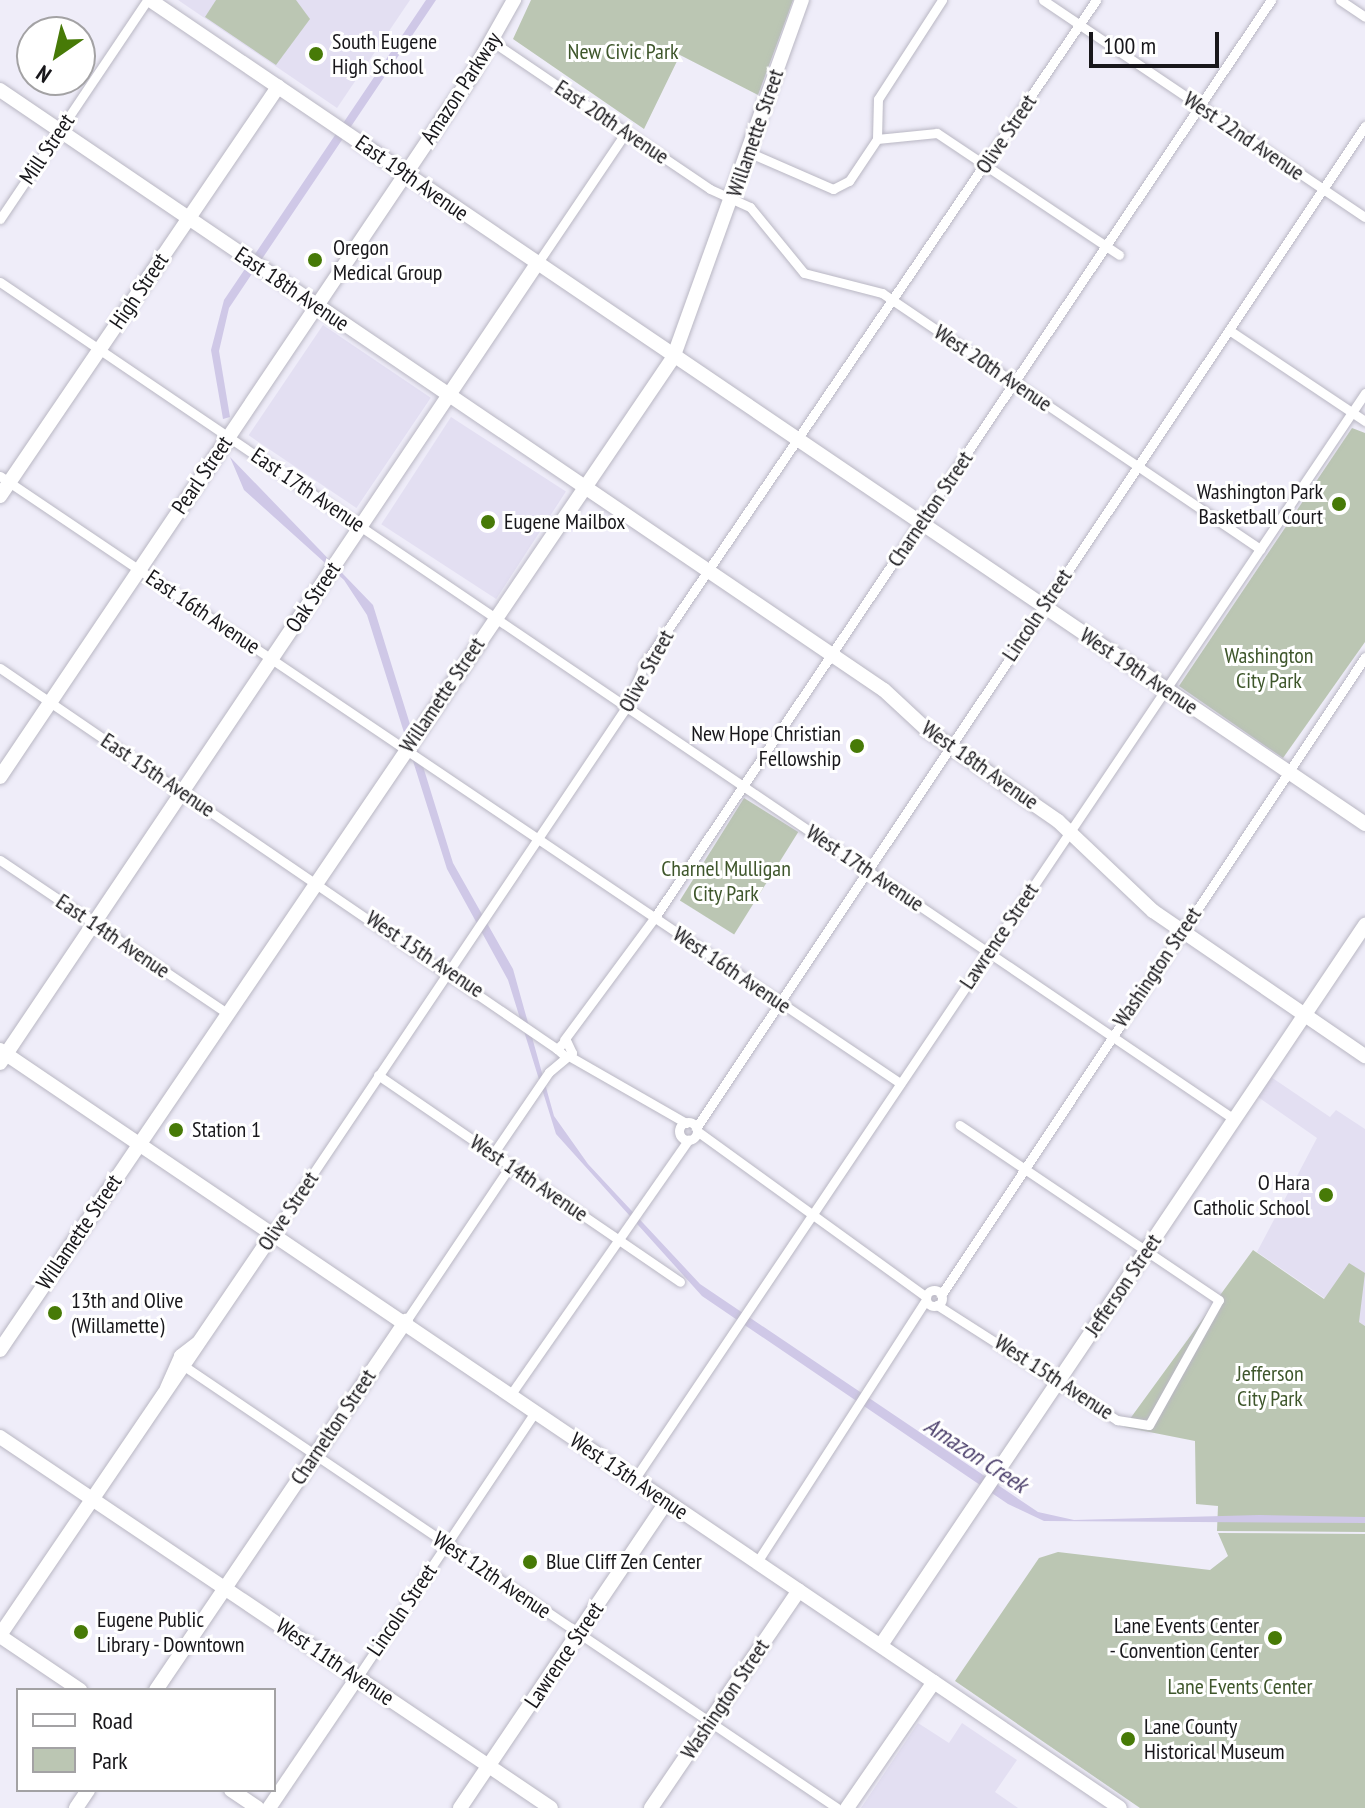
<!DOCTYPE html>
<style>
body{margin:0}
#map{position:relative;width:1365px;height:1808px;overflow:hidden;background:#efedf9;font-family:"PT Sans Narrow",sans-serif}
div>[style]{position:absolute}
.built>*{inset:0;background:#e3dff2;transform-origin:0 0}
.green>*{inset:0;background:#bbc6b3;transform-origin:0 0}
.water>*{inset:0;background:#cfc8e7}
.roads{filter:drop-shadow(0 0 2px #b9b7c3) drop-shadow(0 0 2px #b9b7c3)}
.street>*{height:9px;margin:-4.5px;padding:0 4.5px;transform-origin:4.5px;border-radius:4.5px;background:#fff}
.street>.ring{margin:-4.5px;padding:0;box-sizing:content-box;background:none;border:9px solid #fff;border-radius:50%}
.secondary>*{height:14px;margin:-7px;padding:0 7px;transform-origin:7px;border-radius:7px;background:#fff}
.dots>*{width:22px;height:22px;translate:-50% -50%;box-sizing:border-box;border:4px solid #fff;border-radius:50%}
span{translate:-50% -50%;white-space:nowrap;text-align:center;line-height:1.15;-webkit-text-stroke:6px #fff;paint-order:stroke}
.poi-label{font-size:22px;color:#18171b}
.left{translate:0 -50%;text-align:left}
.right{translate:-100% -50%;text-align:right}
.park-label{font-size:22px;color:#3e562b}
.street-label{font-size:22px;color:#18171b}
.water-label{font-size:24px;color:#4b3f6b;font-style:italic}
.legend{position:absolute;left:16px;top:1688px;width:260px;height:104px;box-sizing:border-box;background:#fff;border:2px solid #a3a2a4;margin:0;padding:10px 14px;list-style:none;font-size:24px;color:#18171b}
.legend li{display:flex;align-items:center;gap:16px;height:40px}
.legend b{width:40px;border:2px solid #a3a2a4}
.north{position:absolute;left:16px;top:16px;width:80px;height:80px;box-sizing:border-box;background:#fff;border:2px solid #a3a2a4;border-radius:50%;rotate:214deg;font-size:22px;font-weight:700;line-height:32px;text-align:center;color:#18171b}
.north::after{content:'';display:block;margin:auto;width:28px;height:36px;background:#477a07;clip-path:polygon(50% 0,100% 100%,50% 72%,0 100%)}
.scale{position:absolute;left:1089px;top:32px;width:130px;height:36px;box-sizing:border-box;border:4px solid #18171b;border-top:0;padding-left:10px;font-size:24px;line-height:28px;white-space:nowrap;color:#18171b;-webkit-text-stroke:6px #fff;paint-order:stroke}
</style>
<div id="map">
<div class="built">
<i style="clip-path:polygon(178px 0,410px 0,337px 108px)"></i>
<i style="left:323px;top:325px;width:130px;height:133px;rotate:34deg"></i>
<i style="left:451px;top:417px;width:137px;height:128px;rotate:33deg"></i>
<i style="clip-path:polygon(1271px 1077px,1330px 1117px,1336px 1110px,1365px 1129px,1365px 1326px,1257px 1252px,1317px 1138px,1258px 1097px)"></i>
<i style="clip-path:polygon(918px 1723px,949px 1743px,962px 1723px,1017px 1760px,995px 1792px,1018px 1808px,861px 1808px)"></i>
</div>
<div class="green">
<i style="clip-path:polygon(216px 0,296px 0,310px 19px,276px 65px,205px 17px)"></i>
<i style="clip-path:polygon(531px 0,793px 0,758px 95px,680px 55px,644px 129px,513px 39px)"></i>
<i style="clip-path:polygon(1352px 428px,1365px 433px,1365px 642px,1283px 758px,1179px 686px)"></i>
<i style="left:744px;top:798px;width:64px;height:121px;rotate:32deg"></i>
<i style="clip-path:polygon(1253px 1250px,1324px 1299px,1349px 1263px,1365px 1273px,1359px 1322px,1365px 1326px,1365px 1532px,1217px 1531px,1218px 1506px,1196px 1504px,1195px 1441px,1124px 1427px)"></i>
<i style="clip-path:polygon(1218px 1533px,1365px 1534px,1365px 1808px,1140px 1808px,955px 1681px,1039px 1558px,1058px 1552px,1210px 1570px,1228px 1556px)"></i>
</div>
<div class="water">
<i style="clip-path:polygon(426px 0,436px 0,229px 308px,219px 351px,230px 417px,223px 419px,211px 350px,224px 300px)"></i>
<i style="clip-path:polygon(230px 457px,373px 605px,453px 863px,513px 969px,554px 1116px,588px 1164px,700px 1284px,1038px 1512px,1074px 1520px,1259px 1515px,1365px 1517px,1365px 1523px,1044px 1521px,1008px 1504px,702px 1296px,556px 1134px,508px 980px,447px 869px,367px 615px,344px 580px,244px 490px)"></i>
</div>
<div class="roads">
<div class="street">
<i style="left:1043px;top:0;width:388px;rotate:34deg"></i>
<i style="left:1340px;top:0;width:30px;rotate:34deg"></i>
<i style="left:493px;top:42px;width:262px;rotate:34.1deg"></i>
<i style="left:710px;top:189px;width:44px;rotate:24.2deg"></i>
<i style="left:750px;top:207px;width:85px;rotate:50.7deg"></i>
<i style="left:804px;top:273px;width:81px;rotate:14.4deg"></i>
<i style="left:882px;top:293px;width:457px;rotate:34.1deg"></i>
<i style="left:877px;top:139px;width:40px;rotate:-88.6deg"></i>
<i style="left:878px;top:99px;width:118px;rotate:-57.1deg"></i>
<i style="left:748px;top:152px;width:93px;rotate:23.5deg"></i>
<i style="left:833px;top:189px;width:18px;rotate:-27deg"></i>
<i style="left:849px;top:181px;width:50px;rotate:-56.3deg"></i>
<i style="left:877px;top:139px;width:60px;rotate:-5.7deg"></i>
<i style="left:937px;top:133px;width:219px;rotate:33.8deg"></i>
<i style="left:0;top:219px;width:264px;rotate:-56.1deg"></i>
<i style="left:537px;top:264px;width:159px;rotate:-56deg"></i>
<i style="left:0;top:282px;width:1491px;rotate:34.15deg"></i>
<i style="left:1229px;top:330px;width:164px;rotate:33.8deg"></i>
<i style="left:0;top:476px;width:1086px;rotate:34deg"></i>
<i style="left:0;top:668px;width:675px;rotate:34.37deg"></i>
<i style="left:0;top:860px;width:274px;rotate:34deg"></i>
<i style="left:564px;top:1040px;width:153px;rotate:-53.5deg"></i>
<i style="left:655px;top:917px;width:1105px;rotate:-56.11deg"></i>
<i style="left:569px;top:1056px;width:135px;rotate:29.8deg"></i>
<i style="left:378px;top:1075px;width:366px;rotate:34.4deg"></i>
<i class="ring" style="left:679px;top:1122px;width:9px;height:9px"></i>
<i style="left:696px;top:1128px;width:1205px;rotate:-56.27deg"></i>
<i style="left:697px;top:1131px;width:283px;rotate:35.9deg"></i>
<i style="left:493px;top:1154px;width:99px;rotate:-55.7deg"></i>
<i style="left:549px;top:1072px;width:30px;rotate:-40deg"></i>
<i style="left:572px;top:1053px;width:14px;rotate:-115deg"></i>
<i style="left:566px;top:1040px;width:13px;rotate:135deg"></i>
<i style="left:557px;top:1049px;width:12px;rotate:42deg"></i>
<i style="left:273px;top:1233px;width:635px;rotate:-56.11deg"></i>
<i style="left:627px;top:706px;width:47px;rotate:-67.3deg"></i>
<i style="left:645px;top:663px;width:802px;rotate:-55.77deg"></i>
<i class="ring" style="left:926px;top:1290px;width:7px;height:7px"></i>
<i style="left:941px;top:1295px;width:766px;rotate:-56.39deg"></i>
<i style="left:937px;top:1305px;width:214px;rotate:32.6deg"></i>
<i style="left:1117px;top:1420px;width:32px;rotate:9deg"></i>
<i style="left:1149px;top:1425px;width:143px;rotate:-60.8deg"></i>
<i style="left:1219px;top:1300px;width:313px;rotate:-146deg"></i>
<i style="left:406px;top:1321px;width:188px;rotate:-56.1deg"></i>
<i style="left:187px;top:1368px;width:785px;rotate:34.09deg"></i>
<i style="left:511px;top:1394px;width:310px;rotate:-55.1deg"></i>
<i style="left:634px;top:1480px;width:1310px;rotate:-56.08deg"></i>
<i style="left:757px;top:1562px;width:312px;rotate:-57.2deg"></i>
<i style="left:357px;top:1678px;width:320px;rotate:-56.2deg"></i>
</div>
<div class="secondary">
<i style="left:150px;top:0;width:1468px;rotate:34.14deg"></i>
<i style="left:0;top:90px;width:1068px;rotate:34.17deg"></i>
<i style="left:884px;top:690px;width:59px;rotate:42.9deg"></i>
<i style="left:927px;top:730px;width:160px;rotate:34.8deg"></i>
<i style="left:1058px;top:821px;width:131px;rotate:43.5deg"></i>
<i style="left:1153px;top:911px;width:257px;rotate:34.4deg"></i>
<i style="left:0;top:496px;width:495px;rotate:-55.8deg"></i>
<i style="left:0;top:777px;width:842px;rotate:-56.08deg"></i>
<i style="left:470px;top:78px;width:90px;rotate:-60.6deg"></i>
<i style="left:0;top:1050px;width:1352px;rotate:34.09deg"></i>
<i style="left:0;top:1063px;width:963px;rotate:-56.1deg"></i>
<i style="left:0;top:1350px;width:1199px;rotate:-55.85deg"></i>
<i style="left:673px;top:358px;width:381px;rotate:-70.2deg"></i>
<i style="left:167px;top:1388px;width:35px;rotate:-66deg"></i>
<i style="left:181px;top:1356px;width:20px;rotate:-37deg"></i>
<i style="left:0;top:1437px;width:664px;rotate:33.95deg"></i>
<i style="left:0;top:1635px;width:486px;rotate:-55.8deg"></i>
<i style="left:0;top:1636px;width:97px;rotate:34deg"></i>
<i style="left:881px;top:1645px;width:868px;rotate:-56.09deg"></i>
<i style="left:156px;top:1690px;width:446px;rotate:-55.9deg"></i>
<i style="left:231px;top:1790px;width:32px;rotate:34deg"></i>
<i style="left:76px;top:1808px;width:22px;rotate:-56deg"></i>
<i style="left:269px;top:1808px;width:157px;rotate:-55.9deg"></i>
<i style="left:460px;top:1808px;width:370px;rotate:-56deg"></i>
<i style="left:651px;top:1808px;width:263px;rotate:-55.8deg"></i>
<i style="left:847px;top:1808px;width:153px;rotate:-55.4deg"></i>
</div>
</div>
<div class="dots">
<i style="left:316px;top:54px;background:#477a07"></i>
<i style="left:315px;top:260px;background:#477a07"></i>
<i style="left:1339px;top:504px;background:#477a07"></i>
<i style="left:488px;top:522px;background:#477a07"></i>
<i style="left:857px;top:746px;background:#477a07"></i>
<i style="left:176px;top:1130px;background:#477a07"></i>
<i style="left:1326px;top:1195px;background:#477a07"></i>
<i style="left:55px;top:1313px;background:#477a07"></i>
<i style="left:530px;top:1562px;background:#477a07"></i>
<i style="left:81px;top:1632px;background:#477a07"></i>
<i style="left:1275px;top:1638px;background:#477a07"></i>
<i style="left:1128px;top:1739px;background:#477a07"></i>
</div>
<div class="poi-label">
<span class="left" style="left:332px;top:54px">South Eugene<br>High School</span>
<span class="left" style="left:333px;top:260px">Oregon<br>Medical Group</span>
<span class="right" style="left:1323px;top:504px">Washington Park<br>Basketball Court</span>
<span class="left" style="left:504px;top:522px">Eugene Mailbox</span>
<span class="right" style="left:841px;top:746px">New Hope Christian<br>Fellowship</span>
<span class="left" style="left:192px;top:1130px">Station 1</span>
<span class="right" style="left:1310px;top:1195px">O Hara<br>Catholic School</span>
<span class="left" style="left:71px;top:1313px">13th and Olive<br>(Willamette)</span>
<span class="left" style="left:546px;top:1562px">Blue Cliff Zen Center</span>
<span class="left" style="left:97px;top:1632px">Eugene Public<br>Library - Downtown</span>
<span class="right" style="left:1259px;top:1638px">Lane Events Center<br>- Convention Center</span>
<span class="left" style="left:1144px;top:1739px">Lane County<br>Historical Museum</span>
</div>
<div class="park-label">
<span style="left:623px;top:52px">New Civic Park</span>
<span style="left:1269px;top:668px">Washington<br>City Park</span>
<span style="left:726px;top:881px">Charnel Mulligan<br>City Park</span>
<span style="left:1270px;top:1386px">Jefferson<br>City Park</span>
<span style="left:1240px;top:1687px">Lane Events Center</span>
</div>
<div class="street-label">
<span style="left:461px;top:88px;rotate:-57deg">Amazon Parkway</span>
<span style="left:612px;top:122px;rotate:34deg">East 20th Avenue</span>
<span style="left:755px;top:133px;rotate:-71deg">Willamette Street</span>
<span style="left:1006px;top:134px;rotate:-56deg">Olive Street</span>
<span style="left:1244px;top:136px;rotate:34deg">West 22nd Avenue</span>
<span style="left:47px;top:149px;rotate:-56deg">Mill Street</span>
<span style="left:412px;top:178px;rotate:35deg">East 19th Avenue</span>
<span style="left:292px;top:289px;rotate:34deg">East 18th Avenue</span>
<span style="left:139px;top:291px;rotate:-56deg">High Street</span>
<span style="left:993px;top:368px;rotate:34deg">West 20th Avenue</span>
<span style="left:202px;top:475px;rotate:-56deg">Pearl Street</span>
<span style="left:308px;top:490px;rotate:34deg">East 17th Avenue</span>
<span style="left:930px;top:509px;rotate:-56deg">Charnelton Street</span>
<span style="left:313px;top:597px;rotate:-56deg">Oak Street</span>
<span style="left:203px;top:612px;rotate:34deg">East 16th Avenue</span>
<span style="left:1037px;top:615px;rotate:-56deg">Lincoln Street</span>
<span style="left:646px;top:671px;rotate:-61deg">Olive Street</span>
<span style="left:1139px;top:671px;rotate:34deg">West 19th Avenue</span>
<span style="left:442px;top:695px;rotate:-56deg">Willamette Street</span>
<span style="left:980px;top:765px;rotate:35deg">West 18th Avenue</span>
<span style="left:158px;top:775px;rotate:34deg">East 15th Avenue</span>
<span style="left:865px;top:868px;rotate:34deg">West 17th Avenue</span>
<span style="left:113px;top:936px;rotate:34deg">East 14th Avenue</span>
<span style="left:999px;top:936px;rotate:-56deg">Lawrence Street</span>
<span style="left:425px;top:954px;rotate:34deg">West 15th Avenue</span>
<span style="left:1157px;top:967px;rotate:-56deg">Washington Street</span>
<span style="left:732px;top:970px;rotate:34deg">West 16th Avenue</span>
<span style="left:529px;top:1178px;rotate:34deg">West 14th Avenue</span>
<span style="left:288px;top:1211px;rotate:-56deg">Olive Street</span>
<span style="left:79px;top:1232px;rotate:-56deg">Willamette Street</span>
<span style="left:1123px;top:1285px;rotate:-56deg">Jefferson Street</span>
<span style="left:1054px;top:1377px;rotate:33deg">West 15th Avenue</span>
<span style="left:333px;top:1427px;rotate:-56deg">Charnelton Street</span>
<span style="left:629px;top:1476px;rotate:34deg">West 13th Avenue</span>
<span style="left:492px;top:1575px;rotate:34deg">West 12th Avenue</span>
<span style="left:402px;top:1610px;rotate:-56deg">Lincoln Street</span>
<span style="left:564px;top:1655px;rotate:-56deg">Lawrence Street</span>
<span style="left:335px;top:1662px;rotate:34deg">West 11th Avenue</span>
<span style="left:725px;top:1699px;rotate:-56deg">Washington Street</span>
</div>
<div class="water-label">
<span style="left:976px;top:1455px;rotate:33deg">Amazon Creek</span>
</div>
<ul class="legend">
<li><b style="height:10px;background:#fff"></b>Road</li>
<li><b style="height:22px;background:#bbc6b3"></b>Park</li>
</ul>
<div class="north">N</div>
<div class="scale">100 m</div>
</div>
